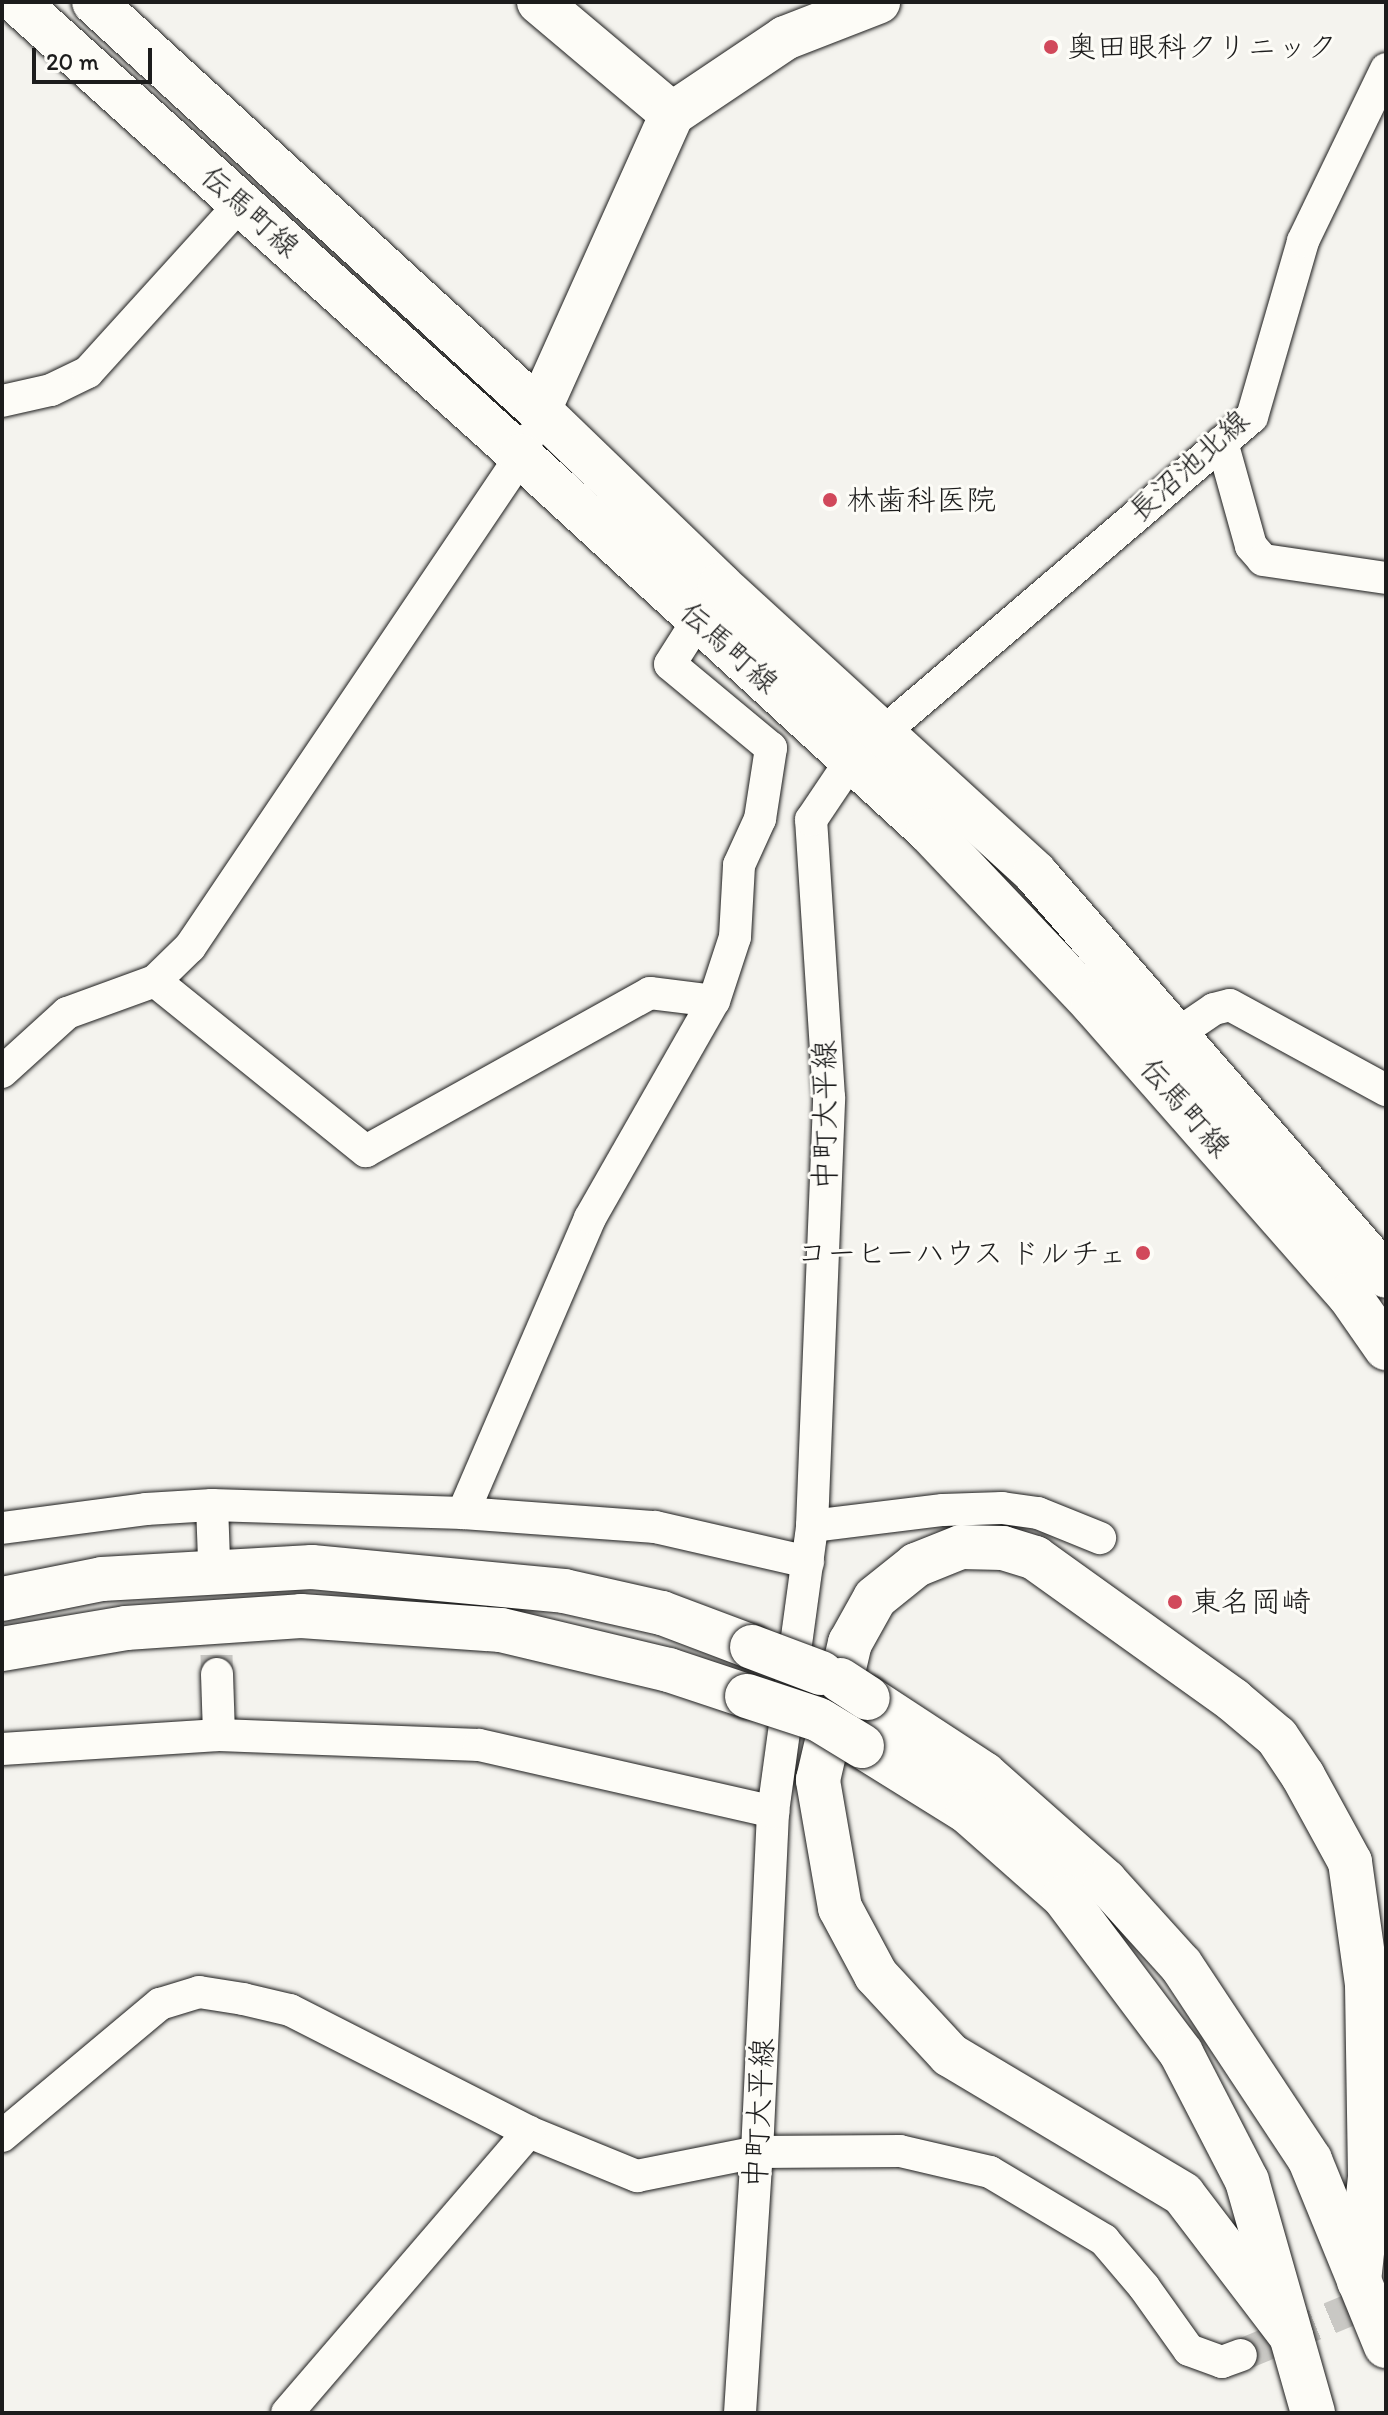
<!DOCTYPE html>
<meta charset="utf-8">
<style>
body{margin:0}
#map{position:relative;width:1388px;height:2415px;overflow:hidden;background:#f4f3ee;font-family:Itim,"Klee One",sans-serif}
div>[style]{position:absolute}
.street-tunnel>*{height:32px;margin-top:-16px;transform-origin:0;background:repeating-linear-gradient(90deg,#c9c8c4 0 32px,transparent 0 48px)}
.roads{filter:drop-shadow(0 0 2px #1c1c1c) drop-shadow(0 0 2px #1c1c1c)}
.street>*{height:32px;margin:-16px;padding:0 16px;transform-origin:16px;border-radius:16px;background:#fdfcf7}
.secondary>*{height:44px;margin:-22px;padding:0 22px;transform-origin:22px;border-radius:22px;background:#fdfcf7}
.highway>*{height:44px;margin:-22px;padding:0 22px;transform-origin:22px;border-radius:22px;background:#fdfcf7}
.bridges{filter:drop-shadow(0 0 2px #1c1c1c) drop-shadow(0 0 2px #1c1c1c)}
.highway-bridge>*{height:44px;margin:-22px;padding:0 22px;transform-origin:22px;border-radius:22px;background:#fdfcf7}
.dots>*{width:22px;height:22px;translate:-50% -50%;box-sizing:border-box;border:4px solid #fdfcf7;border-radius:50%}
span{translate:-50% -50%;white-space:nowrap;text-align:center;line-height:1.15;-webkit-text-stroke:6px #fdfcf7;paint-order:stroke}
.poi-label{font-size:30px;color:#1c1c1c}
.left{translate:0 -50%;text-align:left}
.right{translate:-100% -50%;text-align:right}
.street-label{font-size:30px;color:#1c1c1c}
.frame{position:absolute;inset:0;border:4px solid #1c1c1c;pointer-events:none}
.scale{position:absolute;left:32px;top:48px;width:120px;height:36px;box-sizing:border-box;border:4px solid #1c1c1c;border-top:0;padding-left:10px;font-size:24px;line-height:28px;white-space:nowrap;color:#1c1c1c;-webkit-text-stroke:6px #fdfcf7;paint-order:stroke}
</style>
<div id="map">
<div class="street-tunnel">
<i style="left:214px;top:1559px;width:115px;rotate:88.5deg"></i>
<i style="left:1241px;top:2355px;width:157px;rotate:-22.5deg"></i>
</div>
<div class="roads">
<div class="street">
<i style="left:2px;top:401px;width:50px;rotate:-12.7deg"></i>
<i style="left:51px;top:390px;width:41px;rotate:-25.9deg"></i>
<i style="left:88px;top:372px;width:228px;rotate:-47.8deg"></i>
<i style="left:1222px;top:442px;width:108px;rotate:74.4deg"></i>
<i style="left:1251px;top:546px;width:18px;rotate:49deg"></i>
<i style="left:1263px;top:560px;width:124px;rotate:8.3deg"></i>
<i style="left:155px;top:981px;width:271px;rotate:38.9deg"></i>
<i style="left:366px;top:1151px;width:325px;rotate:-29.1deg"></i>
<i style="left:650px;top:993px;width:64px;rotate:7.1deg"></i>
<i style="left:1161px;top:1045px;width:64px;rotate:-34.2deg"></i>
<i style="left:1214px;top:1009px;width:16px;rotate:-14deg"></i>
<i style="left:1230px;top:1005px;width:178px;rotate:28.6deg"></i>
<i style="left:2px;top:1072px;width:88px;rotate:-42.2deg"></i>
<i style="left:67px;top:1013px;width:94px;rotate:-20deg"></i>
<i style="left:155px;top:981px;width:49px;rotate:-44.2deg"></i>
<i style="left:190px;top:947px;width:592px;rotate:-56.01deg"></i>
<i style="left:521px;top:456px;width:18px;rotate:-68deg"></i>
<i style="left:212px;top:1505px;width:54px;rotate:87.9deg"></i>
<i style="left:463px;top:1513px;width:321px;rotate:-66.7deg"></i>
<i style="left:590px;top:1218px;width:250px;rotate:-60.3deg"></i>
<i style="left:714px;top:1001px;width:67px;rotate:-71.8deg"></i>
<i style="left:735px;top:937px;width:72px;rotate:-86.8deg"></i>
<i style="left:739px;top:865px;width:51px;rotate:-65.5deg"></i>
<i style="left:760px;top:819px;width:72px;rotate:-81.2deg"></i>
<i style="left:771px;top:748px;width:131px;rotate:-140.3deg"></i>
<i style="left:670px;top:664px;width:52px;rotate:-57.5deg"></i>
<i style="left:812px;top:1526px;width:132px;rotate:-7deg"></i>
<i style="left:943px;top:1510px;width:59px;rotate:-1.9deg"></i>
<i style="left:1002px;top:1508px;width:36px;rotate:8deg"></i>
<i style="left:1038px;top:1513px;width:67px;rotate:22deg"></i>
<i style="left:2px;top:1528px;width:145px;rotate:-7.5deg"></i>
<i style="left:146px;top:1509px;width:66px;rotate:-3.5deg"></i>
<i style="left:212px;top:1505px;width:251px;rotate:1.8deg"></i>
<i style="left:463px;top:1513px;width:193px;rotate:4.2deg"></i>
<i style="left:655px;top:1527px;width:157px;rotate:12.9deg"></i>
<i style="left:217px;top:1674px;width:61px;rotate:88.1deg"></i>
<i style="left:2px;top:1749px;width:217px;rotate:-3.7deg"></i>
<i style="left:219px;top:1735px;width:260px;rotate:2.2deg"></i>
<i style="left:479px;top:1745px;width:302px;rotate:12.8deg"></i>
<i style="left:2px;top:2136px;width:206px;rotate:-39.9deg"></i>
<i style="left:160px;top:2004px;width:41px;rotate:-17.1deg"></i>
<i style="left:199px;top:1992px;width:45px;rotate:9deg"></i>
<i style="left:243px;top:1999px;width:48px;rotate:13.2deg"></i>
<i style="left:290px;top:2010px;width:268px;rotate:27deg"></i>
<i style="left:529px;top:2132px;width:117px;rotate:22.2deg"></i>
<i style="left:637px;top:2176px;width:122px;rotate:-11.3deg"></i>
<i style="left:757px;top:2152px;width:143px;rotate:-0.4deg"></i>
<i style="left:900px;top:2151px;width:92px;rotate:13.1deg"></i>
<i style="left:990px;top:2172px;width:133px;rotate:30.8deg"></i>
<i style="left:1104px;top:2240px;width:62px;rotate:49.6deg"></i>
<i style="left:1144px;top:2287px;width:77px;rotate:54.5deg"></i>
<i style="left:1189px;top:2350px;width:35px;rotate:20deg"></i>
<i style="left:1222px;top:2362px;width:20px;rotate:-20deg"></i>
<i style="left:287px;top:2413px;width:371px;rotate:-49.3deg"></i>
<i style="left:740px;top:2413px;width:262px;rotate:-86.3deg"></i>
<i style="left:757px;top:2152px;width:340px;rotate:-87.3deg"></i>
<i style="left:773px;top:1812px;width:289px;rotate:-82.2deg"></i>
<i style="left:812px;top:1526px;width:429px;rotate:-87.7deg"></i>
<i style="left:829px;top:1097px;width:278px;rotate:-93.7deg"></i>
<i style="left:811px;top:820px;width:73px;rotate:-56.1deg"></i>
<i style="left:852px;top:759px;width:526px;rotate:-40.53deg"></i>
<i style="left:1252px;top:417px;width:183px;rotate:-73.8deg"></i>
<i style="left:1303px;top:241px;width:191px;rotate:-64.2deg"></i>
</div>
<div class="secondary">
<i style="left:17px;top:2px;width:678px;rotate:42.01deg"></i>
<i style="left:521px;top:456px;width:554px;rotate:42.59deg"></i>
<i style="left:929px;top:831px;width:238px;rotate:46.5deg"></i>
<i style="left:1093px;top:1004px;width:388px;rotate:48.7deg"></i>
<i style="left:1349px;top:1295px;width:65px;rotate:55.1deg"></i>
<i style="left:94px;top:2px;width:604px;rotate:42.52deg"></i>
<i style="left:539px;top:410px;width:252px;rotate:44deg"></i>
<i style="left:720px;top:585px;width:427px;rotate:42.4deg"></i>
<i style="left:1035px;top:873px;width:534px;rotate:48.95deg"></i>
<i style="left:539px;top:2px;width:174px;rotate:40.1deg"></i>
<i style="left:672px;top:114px;width:325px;rotate:114.2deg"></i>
<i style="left:672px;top:114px;width:136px;rotate:-33.9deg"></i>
<i style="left:785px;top:38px;width:100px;rotate:-21.2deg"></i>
</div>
<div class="highway">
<i style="left:2px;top:1599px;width:102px;rotate:-11.3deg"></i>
<i style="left:102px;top:1579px;width:210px;rotate:-3.3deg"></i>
<i style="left:312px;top:1567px;width:253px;rotate:5.4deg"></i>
<i style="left:564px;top:1591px;width:100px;rotate:12.7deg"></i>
<i style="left:662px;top:1613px;width:96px;rotate:20.7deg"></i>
<i style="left:2px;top:1649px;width:126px;rotate:-9.6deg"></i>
<i style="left:126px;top:1628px;width:175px;rotate:-3.9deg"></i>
<i style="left:301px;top:1616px;width:200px;rotate:4deg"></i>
<i style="left:501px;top:1630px;width:173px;rotate:13.4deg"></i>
<i style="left:669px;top:1670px;width:82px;rotate:18.4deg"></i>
<i style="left:868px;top:1698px;width:139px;rotate:33.2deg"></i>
<i style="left:984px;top:1774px;width:162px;rotate:41.5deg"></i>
<i style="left:1105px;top:1881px;width:113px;rotate:47.9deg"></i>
<i style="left:1181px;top:1965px;width:234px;rotate:56.5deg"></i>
<i style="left:1310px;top:2160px;width:201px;rotate:67.8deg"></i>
<i style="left:862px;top:1746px;width:125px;rotate:31.9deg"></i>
<i style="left:968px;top:1812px;width:128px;rotate:41.5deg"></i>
<i style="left:1064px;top:1897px;width:195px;rotate:53.1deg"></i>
<i style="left:1181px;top:2053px;width:144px;rotate:62.7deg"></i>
<i style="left:1247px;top:2181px;width:241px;rotate:74.1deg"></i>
<i style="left:1291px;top:2336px;width:178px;rotate:-127.3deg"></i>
<i style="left:1183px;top:2194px;width:271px;rotate:-149.2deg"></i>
<i style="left:950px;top:2055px;width:109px;rotate:-132.8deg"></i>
<i style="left:876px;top:1975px;width:76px;rotate:-118.2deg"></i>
<i style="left:840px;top:1908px;width:130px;rotate:-99.8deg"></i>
<i style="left:818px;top:1780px;width:141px;rotate:-76.9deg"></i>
<i style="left:850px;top:1643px;width:51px;rotate:-60.9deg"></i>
<i style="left:875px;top:1598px;width:53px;rotate:-38.8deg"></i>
<i style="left:916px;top:1565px;width:48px;rotate:-21.8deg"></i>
<i style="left:961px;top:1547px;width:42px;rotate:1.4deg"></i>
<i style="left:1003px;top:1548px;width:34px;rotate:17deg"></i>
<i style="left:1035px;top:1558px;width:244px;rotate:35.6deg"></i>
<i style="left:1233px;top:1700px;width:57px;rotate:40.1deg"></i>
<i style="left:1277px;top:1737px;width:47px;rotate:56.3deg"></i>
<i style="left:1303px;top:1776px;width:98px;rotate:61.3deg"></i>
<i style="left:1350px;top:1862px;width:124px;rotate:82.1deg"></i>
<i style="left:1367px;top:1985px;width:192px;rotate:89.1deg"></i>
<i style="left:1370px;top:2177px;width:105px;rotate:96deg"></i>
</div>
</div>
<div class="bridges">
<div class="highway-bridge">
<i style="left:752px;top:1647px;width:74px;rotate:20.6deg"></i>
<i style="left:840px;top:1680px;width:33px;rotate:33deg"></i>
<i style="left:747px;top:1696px;width:74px;rotate:18.2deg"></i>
<i style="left:821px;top:1721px;width:48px;rotate:31.4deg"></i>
</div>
</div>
<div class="dots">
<i style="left:1051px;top:47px;background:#d1495b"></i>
<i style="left:830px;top:500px;background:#d1495b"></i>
<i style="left:1143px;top:1253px;background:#d1495b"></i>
<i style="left:1175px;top:1602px;background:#d1495b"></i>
</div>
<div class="poi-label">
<span class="left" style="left:1067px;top:47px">奥田眼科クリニック</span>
<span class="left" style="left:846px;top:500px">林歯科医院</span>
<span class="right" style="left:1127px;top:1253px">コーヒーハウス ドルチェ</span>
<span class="left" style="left:1191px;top:1602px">東名岡崎</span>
</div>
<div class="street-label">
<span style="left:250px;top:212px;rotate:42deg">伝馬町線</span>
<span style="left:1189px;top:466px;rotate:-42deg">長沼池北線</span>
<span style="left:729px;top:648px;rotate:42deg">伝馬町線</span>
<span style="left:1185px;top:1108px;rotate:49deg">伝馬町線</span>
<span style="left:825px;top:1115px;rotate:-90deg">中町大平線</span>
<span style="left:759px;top:2113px;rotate:-87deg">中町大平線</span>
</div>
<div class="frame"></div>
<div class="scale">20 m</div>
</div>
